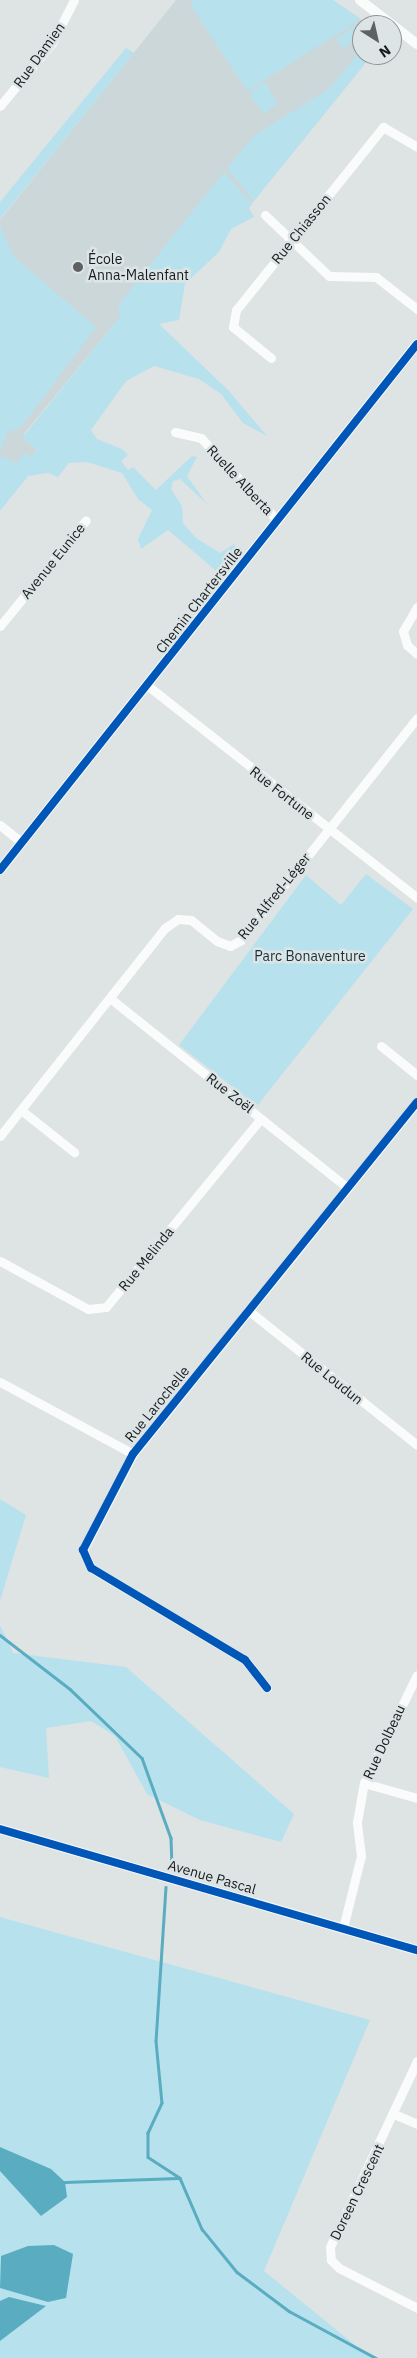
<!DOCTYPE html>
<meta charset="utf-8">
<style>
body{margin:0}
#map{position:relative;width:417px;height:2358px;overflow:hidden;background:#dee3e4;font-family:"IBM Plex Sans",sans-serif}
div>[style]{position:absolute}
.built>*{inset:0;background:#ccd7da}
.green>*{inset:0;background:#b8e1ee}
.water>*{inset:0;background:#5aacc0}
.stream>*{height:2.5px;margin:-1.25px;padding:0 1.25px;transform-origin:1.25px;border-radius:1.25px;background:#5aacc0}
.minor>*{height:9px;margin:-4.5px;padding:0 4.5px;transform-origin:4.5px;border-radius:4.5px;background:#fafbfb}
.tertiary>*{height:10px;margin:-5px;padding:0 5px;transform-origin:5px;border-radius:5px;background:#fafbfb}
.cycleway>*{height:8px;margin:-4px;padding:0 4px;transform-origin:4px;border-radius:4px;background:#0057b8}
.dots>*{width:14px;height:14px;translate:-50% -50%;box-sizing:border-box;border:2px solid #dce4e6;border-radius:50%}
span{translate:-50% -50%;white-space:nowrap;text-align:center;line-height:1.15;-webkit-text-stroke:5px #dce4e6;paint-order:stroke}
.street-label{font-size:14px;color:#181b1c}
.poi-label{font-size:14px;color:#181b1c}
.left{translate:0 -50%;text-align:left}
.park-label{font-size:14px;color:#183037}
.north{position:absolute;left:352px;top:15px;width:50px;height:50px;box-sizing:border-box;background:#dce4e6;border:1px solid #8e9495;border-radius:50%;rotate:145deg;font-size:14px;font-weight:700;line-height:20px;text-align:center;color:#181b1c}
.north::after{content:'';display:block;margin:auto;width:18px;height:22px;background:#5d6162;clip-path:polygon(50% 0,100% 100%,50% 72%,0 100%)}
</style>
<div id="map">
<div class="built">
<i style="clip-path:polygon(176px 0,333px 0,369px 25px,362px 25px,362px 55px,372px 55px,248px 208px,111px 328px,24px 434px,37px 450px,0 496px,0 220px)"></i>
</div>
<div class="green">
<i style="clip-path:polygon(193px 0,333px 0,361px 19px,247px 91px,190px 4px)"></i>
<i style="clip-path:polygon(369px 16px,367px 25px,362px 25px,362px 32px,344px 49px,336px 39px)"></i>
<i style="clip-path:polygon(126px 48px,134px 53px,0 219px,0 202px)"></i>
<i style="clip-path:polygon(362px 49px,362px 55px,372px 55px,254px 201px,227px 168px,255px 135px,330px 88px)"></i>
<i style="clip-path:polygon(265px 82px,277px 104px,264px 113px,251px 97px,251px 90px)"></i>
<i style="clip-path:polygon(224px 172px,252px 204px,249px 208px,254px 217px,231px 229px,219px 252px,185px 284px,179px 320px,159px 324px,228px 390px,267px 436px,243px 423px,221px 394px,199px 379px,154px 366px,126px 381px,91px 430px,97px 439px,122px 449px,128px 455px,121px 461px,128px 470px,133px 467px,156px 490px,192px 456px,197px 457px,187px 476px,207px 504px,180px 479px,173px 481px,171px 489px,182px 506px,183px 523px,196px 538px,220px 553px,234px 544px,240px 554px,221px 575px,168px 530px,141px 549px,138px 539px,152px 510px,138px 499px,122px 473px,87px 462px,69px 463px,58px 477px,48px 473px,28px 476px,0 511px,0 456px,17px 464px,24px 452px,31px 457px,37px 450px,22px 438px,111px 328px,121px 315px,118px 308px,123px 299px)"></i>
<i style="clip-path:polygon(0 225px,14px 257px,96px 327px,21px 427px,7px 433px,0 452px)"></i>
<i style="clip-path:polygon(366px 874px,413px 909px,257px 1106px,179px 1045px,306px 875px,341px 905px)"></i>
<i style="clip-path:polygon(0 1499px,26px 1515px,0 1601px)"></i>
<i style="clip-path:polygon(0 1625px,13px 1653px,126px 1667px,294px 1814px,281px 1842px,200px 1820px,147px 1794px,115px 1736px,91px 1721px,46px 1728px,49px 1778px,0 1767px)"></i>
<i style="clip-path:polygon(0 1917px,370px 2020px,264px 2271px,371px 2358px,0 2358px)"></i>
</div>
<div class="water">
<i style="clip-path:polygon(0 2147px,51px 2169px,65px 2182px,67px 2197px,41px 2216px,0 2171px)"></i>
<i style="clip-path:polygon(54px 2245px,73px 2254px,66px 2298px,48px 2302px,0 2288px,1px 2256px,28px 2246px)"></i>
<i style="clip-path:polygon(9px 2297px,46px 2306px,0 2341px,0 2301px)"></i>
</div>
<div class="stream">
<i style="left:0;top:1635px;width:88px;rotate:37.6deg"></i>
<i style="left:70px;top:1689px;width:100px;rotate:43.8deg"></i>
<i style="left:142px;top:1758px;width:85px;rotate:70.1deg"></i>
<i style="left:171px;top:1838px;width:26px;rotate:88deg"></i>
<i style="left:166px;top:1887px;width:154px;rotate:93.7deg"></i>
<i style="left:156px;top:2041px;width:62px;rotate:84.5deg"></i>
<i style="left:162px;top:2103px;width:33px;rotate:115deg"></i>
<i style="left:148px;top:2133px;width:24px;rotate:90deg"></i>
<i style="left:148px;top:2157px;width:38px;rotate:33deg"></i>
<i style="left:180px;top:2178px;width:56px;rotate:66.7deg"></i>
<i style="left:202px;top:2229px;width:55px;rotate:50.9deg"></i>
<i style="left:237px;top:2272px;width:65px;rotate:36.9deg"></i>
<i style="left:289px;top:2311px;width:99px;rotate:28.4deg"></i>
<i style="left:65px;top:2182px;width:113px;rotate:-2deg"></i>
</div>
<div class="minor">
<i style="left:0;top:106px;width:82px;rotate:-50.5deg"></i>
<i style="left:52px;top:43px;width:48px;rotate:-62.9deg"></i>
<i style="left:265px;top:215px;width:88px;rotate:43.6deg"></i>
<i style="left:329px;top:276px;width:47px;rotate:1.2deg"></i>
<i style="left:376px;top:277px;width:52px;rotate:38deg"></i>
<i style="left:271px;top:358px;width:49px;rotate:-140.8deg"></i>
<i style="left:233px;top:327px;width:17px;rotate:-80deg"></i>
<i style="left:236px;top:310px;width:235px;rotate:-51.2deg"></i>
<i style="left:383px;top:127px;width:39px;rotate:30deg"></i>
<i style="left:175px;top:432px;width:27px;rotate:13deg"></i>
<i style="left:201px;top:438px;width:112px;rotate:47.2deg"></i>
<i style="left:417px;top:607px;width:28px;rotate:120deg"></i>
<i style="left:403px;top:631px;width:15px;rotate:74deg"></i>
<i style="left:407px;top:645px;width:13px;rotate:42deg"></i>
<i style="left:0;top:626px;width:136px;rotate:-50.9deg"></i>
<i style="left:148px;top:686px;width:342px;rotate:38.2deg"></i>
<i style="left:0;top:825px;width:28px;rotate:39deg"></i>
<i style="left:111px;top:999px;width:303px;rotate:38.6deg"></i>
<i style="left:381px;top:1046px;width:46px;rotate:38.9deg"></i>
<i style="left:21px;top:1110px;width:68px;rotate:38.4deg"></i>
<i style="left:0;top:1136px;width:265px;rotate:-51.6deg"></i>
<i style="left:165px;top:928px;width:16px;rotate:-35deg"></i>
<i style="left:178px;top:919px;width:13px;rotate:4deg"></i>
<i style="left:191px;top:920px;width:33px;rotate:39deg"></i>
<i style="left:217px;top:941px;width:14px;rotate:21deg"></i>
<i style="left:230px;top:946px;width:13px;rotate:-29deg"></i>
<i style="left:241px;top:940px;width:283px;rotate:-51.6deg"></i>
<i style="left:0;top:1261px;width:100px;rotate:28.6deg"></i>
<i style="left:88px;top:1309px;width:18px;rotate:-6deg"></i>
<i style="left:106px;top:1307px;width:244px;rotate:-50.6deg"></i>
<i style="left:248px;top:1310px;width:216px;rotate:38.6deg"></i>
<i style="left:0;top:1382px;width:151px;rotate:28.4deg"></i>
<i style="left:267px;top:1688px;width:36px;rotate:-128deg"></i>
<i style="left:245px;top:1660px;width:179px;rotate:-149.1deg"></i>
<i style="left:91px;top:1568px;width:20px;rotate:-114deg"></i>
<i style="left:83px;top:1550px;width:108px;rotate:-62.5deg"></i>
<i style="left:133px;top:1454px;width:452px;rotate:-51.1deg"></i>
<i style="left:364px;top:1783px;width:55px;rotate:15.8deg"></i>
<i style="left:343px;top:1928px;width:74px;rotate:-76deg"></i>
<i style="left:361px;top:1856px;width:34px;rotate:-97deg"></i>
<i style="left:357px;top:1822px;width:40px;rotate:-80deg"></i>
<i style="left:364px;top:1783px;width:120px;rotate:-63.9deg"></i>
<i style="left:417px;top:2061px;width:205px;rotate:115.1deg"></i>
<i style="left:330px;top:2247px;width:13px;rotate:86deg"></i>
<i style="left:331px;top:2260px;width:11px;rotate:45deg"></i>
<i style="left:339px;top:2268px;width:88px;rotate:27.1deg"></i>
<i style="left:394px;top:2114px;width:25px;rotate:23deg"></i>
</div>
<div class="tertiary">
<i style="left:360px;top:0;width:72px;rotate:37.7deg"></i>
<i style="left:0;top:870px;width:671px;rotate:-51.59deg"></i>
<i style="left:0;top:1829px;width:434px;rotate:16.2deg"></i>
</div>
<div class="cycleway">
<i style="left:0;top:870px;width:671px;rotate:-51.59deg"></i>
<i style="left:267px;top:1688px;width:36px;rotate:-128deg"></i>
<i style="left:245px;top:1660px;width:179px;rotate:-149.1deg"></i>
<i style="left:91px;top:1568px;width:20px;rotate:-114deg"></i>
<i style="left:83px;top:1550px;width:108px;rotate:-62.5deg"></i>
<i style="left:133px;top:1454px;width:452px;rotate:-51.1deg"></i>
<i style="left:0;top:1829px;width:434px;rotate:16.2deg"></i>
</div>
<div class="dots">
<i style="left:78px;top:267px;background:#5d6162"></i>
</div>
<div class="street-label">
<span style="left:39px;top:55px;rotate:-54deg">Rue Damien</span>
<span style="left:301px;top:229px;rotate:-51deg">Rue Chiasson</span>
<span style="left:240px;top:480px;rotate:47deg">Ruelle Alberta</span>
<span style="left:53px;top:561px;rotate:-51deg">Avenue Eunice</span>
<span style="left:199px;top:600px;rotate:-52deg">Chemin Chartersville</span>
<span style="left:282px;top:793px;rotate:38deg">Rue Fortune</span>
<span style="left:274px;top:896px;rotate:-51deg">Rue Alfred-Léger</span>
<span style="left:230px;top:1093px;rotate:38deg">Rue Zoël</span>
<span style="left:146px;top:1259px;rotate:-51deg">Rue Melinda</span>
<span style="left:332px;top:1378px;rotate:39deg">Rue Loudun</span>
<span style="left:157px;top:1404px;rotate:-51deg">Rue Larochelle</span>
<span style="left:384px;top:1742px;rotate:-65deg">Rue Dolbeau</span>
<span style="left:212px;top:1877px;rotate:16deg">Avenue Pascal</span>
<span style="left:357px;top:2192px;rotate:-64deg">Doreen Crescent</span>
</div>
<div class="poi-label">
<span class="left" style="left:88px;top:267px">École<br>Anna-Malenfant</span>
</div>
<div class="park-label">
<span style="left:310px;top:956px">Parc Bonaventure</span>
</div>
<div class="north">N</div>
</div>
